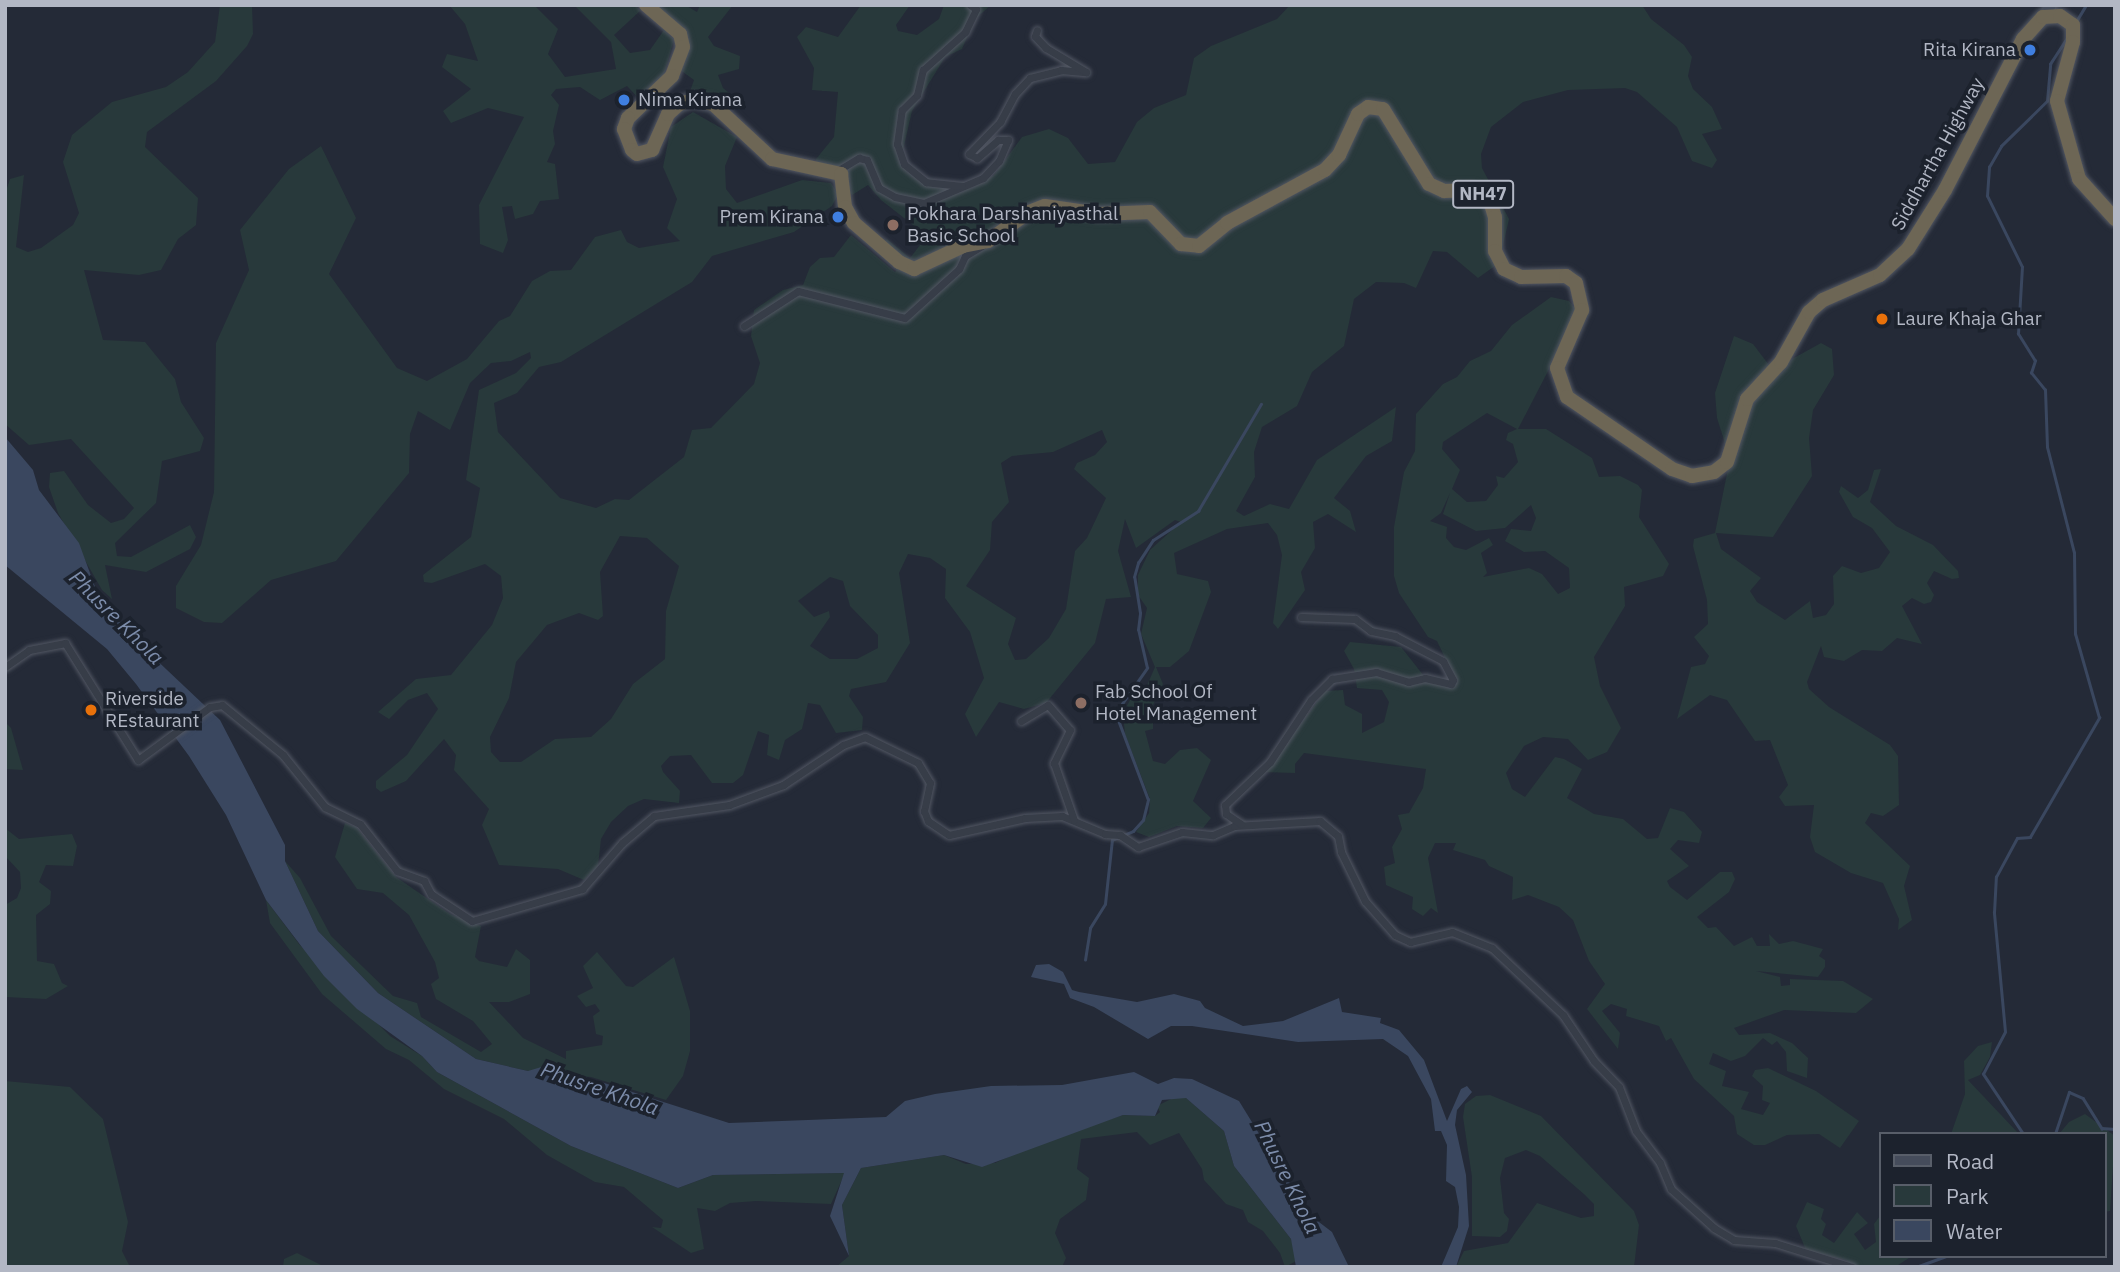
<!DOCTYPE html>
<style>
body{margin:0}
#map{position:relative;width:2120px;height:1272px;overflow:hidden;background:#242a37;font-family:"IBM Plex Sans",sans-serif}
div>[style]{position:absolute}
.green>*{inset:0;background:#28393b}
.water>*{inset:0;background:#3a475f}
.stream>*{height:2.5px;margin:-1.25px;padding:0 1.25px;transform-origin:1.25px;border-radius:1.25px;background:#3a475f}
.roads{filter:drop-shadow(0 0 2px #525763) drop-shadow(0 0 2px #525763)}
.street>*{height:7px;margin:-3.5px;padding:0 3.5px;transform-origin:3.5px;border-radius:3.5px;background:#373d48}
.secondary>*{height:10px;margin:-5px;padding:0 5px;transform-origin:5px;border-radius:5px;background:#454c5b}
.highway>*{height:14px;margin:-7px;padding:0 7px;transform-origin:7px;border-radius:7px;background:#6d6655}
.dots>*{width:19px;height:19px;translate:-50% -50%;box-sizing:border-box;border:4px solid #1c222d;border-radius:50%}
span{translate:-50% -50%;white-space:nowrap;text-align:center;line-height:1.15;-webkit-text-stroke:7px #1c222d;paint-order:stroke}
.shield-label span{padding:2px 5px;background:#1c222d;border:2px solid;border-radius:5px;-webkit-text-stroke-width:0}
.shield-label{font-size:18px;color:#b2b7c4;font-weight:700}
.poi-label{font-size:19px;color:#b2b7c4}
.right{translate:-100% -50%;text-align:right}
.left{translate:0 -50%;text-align:left}
.street-label{font-size:19px;color:#b2b7c4}
.water-label{font-size:21px;color:#7c8caa;font-style:italic}
.frame{position:absolute;inset:0;border:7px solid #b2b7c4;pointer-events:none}
.legend{position:absolute;left:1879px;top:1132px;width:228px;height:126px;box-sizing:border-box;background:#1c222d;border:2px solid #585e69;margin:0;padding:9px 12px;list-style:none;font-size:21px;color:#b2b7c4}
.legend li{display:flex;align-items:center;gap:14px;height:35px}
.legend b{width:35px;border:2px solid #585e69}
</style>
<div id="map">
<div class="green">
<i style="clip-path:polygon(220px 5px,252px 5px,253px 34px,247px 46px,216px 81px,147px 132px,145px 147px,198px 198px,196px 225px,178px 239px,161px 270px,139px 275px,84px 270px,103px 340px,145px 342px,175px 379px,181px 402px,204px 438px,200px 451px,162px 461px,156px 503px,115px 543px,117px 556px,131px 557px,190px 525px,196px 537px,190px 549px,146px 572px,105px 565px,112px 599px,102px 590px,58px 513px,49px 487px,50px 473px,64px 471px,88px 505px,111px 523px,124px 519px,134px 508px,71px 439px,29px 445px,5px 424px,5px 194px,10px 179px,24px 175px,16px 247px,28px 252px,41px 248px,73px 225px,79px 213px,63px 162px,72px 135px,112px 102px,166px 87px,188px 72px,215px 42px)"></i>
<i style="clip-path:polygon(449px 5px,534px 5px,558px 29px,548px 54px,565px 77px,616px 69px,611px 42px,574px 5px,635px 5px,640px 11px,614px 35px,630px 53px,650px 50px,664px 30px,674px 39px,662px 82px,641px 101px,627px 86px,600px 100px,580px 87px,556px 89px,551px 95px,559px 105px,553px 131px,555px 144px,547px 162px,555px 164px,559px 199px,540px 201px,533px 214px,515px 219px,512px 206px,502px 207px,508px 240px,503px 253px,480px 244px,479px 205px,524px 117px,488px 108px,451px 123px,443px 111px,471px 89px,442px 67px,447px 54px,478px 61px,465px 24px)"></i>
<i style="clip-path:polygon(655px 5px,685px 5px,697px 12px,700px 5px,733px 5px,708px 37px,714px 46px,740px 56px,739px 69px,718px 75px,723px 88px,734px 97px,727px 110px,723px 103px,689px 94px,694px 80px,679px 69px,688px 52px)"></i>
<i style="clip-path:polygon(evenodd,861px 5px,910px 5px,896px 25px,898px 31px,917px 35px,939px 19px,944px 5px,991px 5px,975px 19px,962px 49px,945px 57px,912px 111px,900px 163px,926px 184px,970px 189px,994px 175px,1022px 137px,1049px 129px,1068px 138px,1088px 164px,1115px 162px,1137px 122px,1154px 108px,1186px 95px,1194px 58px,1211px 46px,1277px 19px,1290px 5px,1642px 5px,1651px 19px,1684px 45px,1692px 57px,1688px 76px,1693px 89px,1712px 107px,1722px 129px,1702px 134px,1717px 160px,1712px 168px,1692px 161px,1677px 127px,1637px 92px,1625px 88px,1568px 90px,1523px 102px,1491px 127px,1481px 154px,1482px 168px,1509px 219px,1499px 263px,1478px 278px,1447px 252px,1433px 251px,1416px 288px,1404px 283px,1376px 282px,1354px 299px,1344px 346px,1312px 372px,1297px 406px,1262px 427px,1254px 452px,1255px 477px,1236px 511px,1244px 516px,1270px 504px,1289px 509px,1317px 460px,1396px 407px,1392px 441px,1366px 456px,1334px 498px,1350px 511px,1356px 532px,1328px 514px,1313px 522px,1315px 548px,1301px 572px,1305px 590px,1278px 629px,1273px 623px,1282px 555px,1277px 535px,1268px 523px,1227px 529px,1174px 553px,1177px 574px,1208px 581px,1211px 592px,1189px 651px,1170px 667px,1156px 667px,1163px 684px,1153px 705px,1153px 729px,1145px 731px,1153px 761px,1165px 764px,1180px 750px,1197px 748px,1211px 760px,1193px 801px,1211px 818px,1203px 828px,1177px 826px,1149px 837px,1136px 832px,1149px 813px,1150px 799px,1125px 734px,1123px 713px,1130px 700px,1145px 690px,1155px 667px,1141px 634px,1147px 608px,1138px 595px,1138px 575px,1150px 550px,1181px 522px,1175px 520px,1136px 548px,1125px 519px,1118px 551px,1131px 597px,1106px 599px,1095px 643px,1046px 703px,1024px 709px,999px 702px,976px 737px,965px 714px,984px 678px,970px 632px,945px 598px,946px 569px,930px 558px,908px 554px,899px 573px,910px 643px,886px 682px,851px 689px,849px 696px,863px 717px,862px 730px,836px 733px,820px 705px,808px 703px,802px 729px,785px 740px,779px 760px,767px 755px,769px 735px,758px 731px,743px 775px,733px 783px,712px 783px,691px 755px,670px 756px,661px 766px,663px 772px,680px 791px,679px 803px,644px 799px,628px 806px,611px 822px,601px 839px,598px 866px,584px 880px,558px 869px,499px 865px,482px 825px,489px 809px,454px 770px,456px 755px,444px 739px,406px 781px,381px 792px,376px 788px,376px 781px,407px 755px,438px 709px,427px 693px,408px 700px,389px 719px,378px 712px,416px 679px,451px 675px,492px 625px,503px 598px,501px 576px,485px 564px,432px 583px,424px 582px,423px 575px,471px 537px,480px 488px,466px 480px,479px 390px,516px 373px,531px 358px,530px 352px,511px 361px,491px 363px,470px 383px,450px 430px,418px 411px,410px 434px,409px 473px,336px 561px,271px 580px,222px 623px,204px 622px,176px 608px,176px 586px,201px 545px,214px 492px,216px 343px,249px 270px,240px 230px,289px 169px,321px 146px,356px 218px,329px 274px,397px 368px,427px 381px,467px 359px,499px 321px,510px 316px,532px 281px,550px 271px,571px 270px,595px 237px,621px 230px,627px 242px,639px 248px,680px 241px,667px 228px,677px 199px,663px 167px,671px 127px,693px 112px,737px 137px,725px 166px,726px 189px,737px 203px,802px 180px,831px 183px,838px 194px,832px 206px,794px 232px,712px 256px,692px 282px,561px 362px,539px 367px,517px 393px,494px 403px,498px 432px,560px 498px,596px 508px,615px 499px,629px 500px,684px 457px,692px 430px,711px 428px,754px 384px,760px 363px,751px 336px,754px 310px,783px 290px,803px 285px,810px 267px,820px 258px,834px 257px,851px 235px,895px 272px,901px 264px,882px 244px,887px 239px,910px 258px,927px 236px,881px 200px,868px 185px,852px 195px,842px 177px,817px 166px,816px 159px,834px 137px,838px 92px,812px 90px,814px 68px,797px 37px,806px 27px,838px 37px,861px 5px,1102px 430px,1107px 442px,1095px 455px,1077px 463px,1074px 469px,1106px 498px,1087px 538px,1075px 551px,1066px 609px,1049px 638px,1026px 659px,1015px 660px,1008px 644px,1016px 618px,966px 586px,990px 550px,992px 522px,1009px 502px,1001px 463px,1012px 456px,1053px 452px,1102px 430px,861px 5px,620px 536px,647px 538px,679px 566px,666px 611px,665px 659px,633px 684px,611px 719px,591px 737px,555px 739px,521px 762px,500px 762px,491px 752px,490px 737px,509px 698px,516px 662px,547px 625px,579px 613px,598px 620px,603px 616px,600px 572px,620px 536px,861px 5px,830px 577px,843px 581px,850px 606px,878px 635px,878px 648px,857px 659px,830px 659px,810px 646px,830px 617px,829px 611px,814px 617px,798px 601px,830px 577px)"></i>
<i style="clip-path:polygon(evenodd,1551px 297px,1569px 301px,1577px 311px,1575px 319px,1518px 429px,1546px 429px,1592px 458px,1599px 477px,1620px 476px,1638px 485px,1642px 490px,1639px 517px,1669px 564px,1663px 576px,1624px 587px,1625px 606px,1594px 657px,1600px 686px,1621px 728px,1607px 752px,1588px 760px,1568px 739px,1543px 737px,1524px 746px,1506px 773px,1512px 789px,1525px 797px,1555px 757px,1564px 759px,1582px 769px,1567px 798px,1594px 814px,1623px 819px,1647px 839px,1658px 838px,1670px 808px,1684px 812px,1702px 832px,1699px 843px,1678px 840px,1670px 849px,1689px 866px,1667px 881px,1670px 887px,1687px 900px,1720px 872px,1732px 872px,1735px 879px,1729px 892px,1697px 917px,1708px 928px,1716px 927px,1734px 946px,1752px 937px,1757px 946px,1770px 946px,1769px 934px,1779px 944px,1793px 941px,1823px 949px,1819px 956px,1825px 960px,1825px 967px,1818px 977px,1756px 971px,1780px 977px,1781px 986px,1790px 985px,1790px 979px,1843px 981px,1873px 999px,1856px 1013px,1784px 1010px,1734px 1028px,1739px 1035px,1770px 1033px,1792px 1043px,1808px 1058px,1807px 1078px,1787px 1071px,1786px 1052px,1777px 1041px,1772px 1045px,1763px 1038px,1745px 1056px,1731px 1061px,1713px 1053px,1709px 1064px,1726px 1071px,1722px 1086px,1749px 1092px,1741px 1109px,1763px 1115px,1770px 1103px,1762px 1100px,1763px 1086px,1752px 1076px,1755px 1070px,1768px 1068px,1816px 1091px,1859px 1121px,1840px 1148px,1819px 1134px,1787px 1135px,1765px 1145px,1754px 1145px,1737px 1134px,1734px 1116px,1694px 1079px,1671px 1038px,1666px 1041px,1659px 1026px,1626px 1016px,1627px 1009px,1611px 1004px,1602px 1011px,1620px 1033px,1618px 1049px,1587px 1009px,1605px 984px,1589px 961px,1573px 920px,1559px 907px,1528px 895px,1512px 900px,1513px 877px,1489px 866px,1485px 860px,1453px 850px,1456px 843px,1435px 843px,1428px 858px,1438px 913px,1431px 908px,1423px 916px,1412px 909px,1413px 897px,1386px 885px,1384px 867px,1395px 863px,1392px 847px,1402px 829px,1398px 815px,1409px 813px,1423px 788px,1426px 769px,1304px 753px,1295px 764px,1295px 773px,1265px 772px,1325px 691px,1343px 690px,1345px 705px,1362px 714px,1362px 733px,1384px 722px,1389px 702px,1382px 690px,1357px 688px,1354px 669px,1344px 651px,1350px 642px,1401px 647px,1424px 676px,1456px 681px,1437px 641px,1428px 637px,1399px 593px,1394px 576px,1394px 527px,1404px 472px,1415px 451px,1416px 414px,1443px 384px,1457px 377px,1470px 361px,1491px 351px,1512px 325px,1551px 297px,1487px 413px,1517px 429px,1508px 433px,1506px 440px,1513px 444px,1518px 462px,1504px 478px,1496px 476px,1498px 485px,1486px 501px,1467px 502px,1452px 489px,1460px 470px,1442px 449px,1443px 442px,1487px 413px,1551px 297px,1450px 493px,1443px 514px,1476px 531px,1505px 528px,1531px 505px,1536px 518px,1531px 531px,1511px 529px,1505px 541px,1524px 552px,1545px 551px,1569px 568px,1570px 588px,1558px 594px,1542px 574px,1529px 568px,1483px 577px,1487px 573px,1481px 553px,1493px 545px,1489px 538px,1466px 550px,1454px 547px,1446px 538px,1447px 527px,1430px 521px,1441px 513px,1450px 493px)"></i>
<i style="clip-path:polygon(1734px 336px,1753px 344px,1769px 365px,1783px 364px,1821px 343px,1832px 349px,1834px 375px,1813px 410px,1809px 438px,1812px 476px,1773px 537px,1716px 533px,1721px 549px,1761px 578px,1750px 591px,1757px 602px,1785px 620px,1810px 601px,1813px 618px,1826px 615px,1834px 604px,1833px 576px,1842px 566px,1861px 573px,1879px 568px,1890px 552px,1872px 528px,1853px 517px,1839px 492px,1841px 486px,1858px 498px,1868px 490px,1874px 470px,1881px 469px,1870px 502px,1896px 526px,1933px 545px,1958px 571px,1959px 578px,1952px 579px,1934px 571px,1927px 583px,1934px 595px,1931px 602px,1924px 604px,1912px 598px,1902px 606px,1922px 644px,1897px 638px,1882px 651px,1862px 650px,1844px 661px,1824px 657px,1821px 646px,1807px 682px,1809px 689px,1829px 707px,1890px 745px,1898px 756px,1899px 805px,1883px 816px,1871px 813px,1865px 823px,1910px 866px,1904px 886px,1912px 920px,1898px 930px,1899px 919px,1883px 883px,1851px 873px,1815px 852px,1810px 837px,1814px 805px,1785px 806px,1779px 797px,1788px 785px,1770px 740px,1755px 741px,1727px 700px,1710px 695px,1677px 719px,1691px 667px,1705px 664px,1709px 656px,1694px 637px,1708px 624px,1707px 600px,1693px 546px,1694px 539px,1715px 533px,1730px 459px,1717px 418px,1715px 393px)"></i>
<i style="clip-path:polygon(5px 722px,11px 728px,23px 770px,5px 769px)"></i>
<i style="clip-path:polygon(345px 823px,356px 827px,396px 877px,450px 914px,481px 926px,475px 957px,479px 961px,507px 967px,516px 949px,530px 960px,530px 994px,509px 1002px,489px 1002px,523px 1038px,566px 1059px,566px 1051px,602px 1045px,603px 1036px,596px 1034px,593px 1016px,600px 1011px,595px 1004px,586px 1007px,577px 996px,593px 988px,583px 966px,597px 952px,626px 986px,633px 987px,674px 957px,690px 1011px,690px 1051px,683px 1076px,666px 1100px,591px 1077px,528px 1071px,476px 1059px,378px 993px,318px 931px,285px 861px,300px 878px,331px 936px,393px 996px,417px 1003px,421px 1017px,481px 1052px,492px 1044px,473px 1021px,436px 999px,431px 984px,439px 978px,435px 962px,409px 915px,383px 893px,357px 889px,335px 857px)"></i>
<i style="clip-path:polygon(5px 828px,19px 839px,72px 834px,77px 846px,73px 866px,46px 865px,39px 882px,51px 891px,50px 904px,36px 915px,37px 961px,54px 964px,62px 983px,68px 986px,46px 999px,5px 997px,5px 905px,17px 898px,21px 888px,20px 872px,5px 856px)"></i>
<i style="clip-path:polygon(266px 900px,299px 944px,390px 1036px,422px 1056px,437px 1072px,571px 1146px,678px 1188px,713px 1175px,845px 1173px,831px 1204px,756px 1201px,730px 1203px,715px 1211px,697px 1208px,704px 1249px,691px 1253px,652px 1227px,661px 1228px,663px 1220px,624px 1187px,595px 1182px,547px 1155px,504px 1119px,444px 1089px,409px 1060px,386px 1049px,322px 994px,270px 923px)"></i>
<i style="clip-path:polygon(1992px 1042px,1990px 1057px,1980px 1075px,1968px 1080px,2019px 1134px,1951px 1134px,1965px 1094px,1964px 1061px,1978px 1046px)"></i>
<i style="clip-path:polygon(5px 1081px,70px 1087px,103px 1119px,128px 1222px,122px 1251px,130px 1267px,5px 1267px)"></i>
<i style="clip-path:polygon(1490px 1095px,1541px 1116px,1634px 1211px,1639px 1225px,1634px 1267px,1456px 1267px,1464px 1251px,1508px 1243px,1537px 1203px,1581px 1218px,1594px 1216px,1594px 1204px,1585px 1195px,1540px 1156px,1526px 1150px,1505px 1158px,1500px 1178px,1504px 1213px,1509px 1219px,1507px 1231px,1500px 1237px,1472px 1236px,1472px 1177px,1463px 1117px,1465px 1104px,1476px 1096px)"></i>
<i style="clip-path:polygon(1175px 1097px,1186px 1098px,1224px 1131px,1234px 1166px,1291px 1239px,1298px 1260px,1285px 1267px,1280px 1253px,1263px 1231px,1248px 1222px,1243px 1210px,1226px 1204px,1204px 1180px,1202px 1169px,1179px 1133px,1150px 1145px,1137px 1132px,1081px 1139px,1077px 1169px,1089px 1178px,1086px 1200px,1060px 1219px,1055px 1233px,1066px 1258px,1062px 1267px,836px 1267px,849px 1256px,842px 1205px,861px 1168px,944px 1155px,966px 1164px,995px 1163px,1041px 1142px,1123px 1115px,1155px 1116px,1160px 1112px,1157px 1106px)"></i>
<i style="clip-path:polygon(2085px 1114px,2115px 1136px,2110px 1211px,2104px 1212px,2104px 1134px,2059px 1134px,2069px 1122px)"></i>
<i style="clip-path:polygon(1807px 1202px,1824px 1209px,1821px 1219px,1826px 1224px,1822px 1235px,1834px 1243px,1857px 1212px,1868px 1223px,1854px 1234px,1865px 1250px,1876px 1242px,1874px 1224px,1880px 1216px,1880px 1256px,1912px 1256px,1895px 1267px,1854px 1267px,1846px 1260px,1806px 1250px,1796px 1226px)"></i>
<i style="clip-path:polygon(297px 1253px,321px 1265px,324px 1267px,283px 1267px,284px 1259px)"></i>
</div>
<div class="water">
<i style="clip-path:polygon(5px 437px,33px 470px,39px 490px,79px 543px,98px 595px,130px 635px,220px 720px,285px 845px,285px 861px,318px 931px,378px 993px,476px 1059px,528px 1071px,548px 1065px,729px 1123px,886px 1117px,905px 1101px,935px 1094px,991px 1086px,1062px 1085px,1134px 1072px,1158px 1084px,1174px 1078px,1192px 1079px,1239px 1101px,1287px 1179px,1315px 1219px,1332px 1232px,1349px 1267px,1296px 1267px,1291px 1239px,1234px 1166px,1224px 1131px,1186px 1098px,1162px 1100px,1155px 1116px,1123px 1115px,982px 1167px,944px 1155px,861px 1168px,842px 1205px,849px 1256px,830px 1216px,844px 1173px,713px 1175px,678px 1188px,571px 1146px,437px 1072px,422px 1056px,357px 1009px,324px 976px,266px 900px,226px 815px,189px 756px,136px 684px,107px 649px,5px 565px)"></i>
<i style="clip-path:polygon(1049px 964px,1063px 972px,1072px 990px,1079px 992px,1137px 1002px,1174px 994px,1200px 1001px,1205px 1008px,1243px 1026px,1283px 1021px,1339px 998px,1342px 1012px,1381px 1018px,1380px 1023px,1399px 1030px,1424px 1060px,1447px 1121px,1461px 1089px,1467px 1086px,1472px 1092px,1457px 1110px,1455px 1125px,1466px 1175px,1469px 1226px,1456px 1267px,1441px 1267px,1458px 1227px,1459px 1207px,1455px 1187px,1446px 1181px,1447px 1145px,1441px 1131px,1435px 1131px,1431px 1099px,1408px 1056px,1383px 1039px,1298px 1042px,1192px 1026px,1171px 1026px,1148px 1039px,1094px 1007px,1070px 998px,1064px 984px,1031px 977px,1036px 965px)"></i>
</div>
<div class="stream">
<i style="left:2077px;top:20px;width:17px;rotate:-59deg"></i>
<i style="left:1085px;top:960px;width:32px;rotate:-81deg"></i>
<i style="left:1090px;top:928px;width:28px;rotate:-58deg"></i>
<i style="left:1105px;top:904px;width:64px;rotate:-83.8deg"></i>
<i style="left:1112px;top:840px;width:23px;rotate:-23deg"></i>
<i style="left:1133px;top:831px;width:15px;rotate:-48deg"></i>
<i style="left:1143px;top:820px;width:21px;rotate:-76deg"></i>
<i style="left:1148px;top:800px;width:85px;rotate:-110.6deg"></i>
<i style="left:1118px;top:720px;width:12px;rotate:-85deg"></i>
<i style="left:1119px;top:708px;width:49px;rotate:-55deg"></i>
<i style="left:1147px;top:668px;width:39px;rotate:-103deg"></i>
<i style="left:1138px;top:630px;width:17px;rotate:-83deg"></i>
<i style="left:1140px;top:613px;width:36px;rotate:-99deg"></i>
<i style="left:1134px;top:577px;width:15px;rotate:-74deg"></i>
<i style="left:1138px;top:563px;width:27px;rotate:-57deg"></i>
<i style="left:1153px;top:540px;width:54px;rotate:-32.8deg"></i>
<i style="left:1198px;top:511px;width:124px;rotate:-59.5deg"></i>
<i style="left:2023px;top:1134px;width:72px;rotate:-123.7deg"></i>
<i style="left:1983px;top:1074px;width:47px;rotate:-62.4deg"></i>
<i style="left:2005px;top:1032px;width:120px;rotate:-95.3deg"></i>
<i style="left:1994px;top:913px;width:36px;rotate:-87deg"></i>
<i style="left:1996px;top:877px;width:44px;rotate:-61.7deg"></i>
<i style="left:2017px;top:838px;width:13px;rotate:-4deg"></i>
<i style="left:2030px;top:837px;width:138px;rotate:-59.9deg"></i>
<i style="left:2099px;top:718px;width:87px;rotate:-105.9deg"></i>
<i style="left:2075px;top:634px;width:81px;rotate:-90.7deg"></i>
<i style="left:2074px;top:553px;width:109px;rotate:-104.3deg"></i>
<i style="left:2047px;top:447px;width:57px;rotate:-92deg"></i>
<i style="left:2045px;top:390px;width:22px;rotate:-129deg"></i>
<i style="left:2031px;top:373px;width:13px;rotate:-72deg"></i>
<i style="left:2035px;top:361px;width:32px;rotate:-122deg"></i>
<i style="left:2018px;top:334px;width:67px;rotate:-86.6deg"></i>
<i style="left:2022px;top:267px;width:79px;rotate:-116.2deg"></i>
<i style="left:1987px;top:196px;width:29px;rotate:-86deg"></i>
<i style="left:1989px;top:167px;width:24px;rotate:-60deg"></i>
<i style="left:2001px;top:146px;width:64px;rotate:-44.4deg"></i>
<i style="left:2047px;top:101px;width:37px;rotate:-85deg"></i>
<i style="left:2050px;top:64px;width:31px;rotate:-57deg"></i>
<i style="left:2055px;top:1134px;width:44px;rotate:-71.6deg"></i>
<i style="left:2069px;top:1092px;width:15px;rotate:23deg"></i>
<i style="left:2083px;top:1098px;width:36px;rotate:58deg"></i>
<i style="left:2102px;top:1128px;width:13px;rotate:4deg"></i>
<i style="left:1916px;top:1267px;width:33px;rotate:-20deg"></i>
</div>
<div class="roads">
<div class="street">
<i style="left:837px;top:171px;width:26px;rotate:-31deg"></i>
<i style="left:859px;top:158px;width:8px;rotate:14deg"></i>
<i style="left:867px;top:160px;width:30px;rotate:67deg"></i>
<i style="left:879px;top:188px;width:18px;rotate:29deg"></i>
<i style="left:895px;top:197px;width:30px;rotate:12deg"></i>
<i style="left:924px;top:203px;width:64px;rotate:-23deg"></i>
<i style="left:983px;top:178px;width:23px;rotate:-47deg"></i>
<i style="left:999px;top:161px;width:23px;rotate:-67deg"></i>
<i style="left:1008px;top:140px;width:10px;rotate:180deg"></i>
<i style="left:998px;top:140px;width:28px;rotate:139deg"></i>
<i style="left:977px;top:158px;width:9px;rotate:-153deg"></i>
<i style="left:969px;top:154px;width:45px;rotate:-45.9deg"></i>
<i style="left:1000px;top:122px;width:32px;rotate:-62deg"></i>
<i style="left:1015px;top:94px;width:22px;rotate:-47deg"></i>
<i style="left:1030px;top:78px;width:32px;rotate:-14deg"></i>
<i style="left:1061px;top:70px;width:25px;rotate:5deg"></i>
<i style="left:1086px;top:72px;width:47px;rotate:-149deg"></i>
<i style="left:1046px;top:48px;width:16px;rotate:-133deg"></i>
<i style="left:1035px;top:36px;width:6px;rotate:-72deg"></i>
<i style="left:962px;top:186px;width:36px;rotate:-174deg"></i>
<i style="left:926px;top:182px;width:28px;rotate:-141deg"></i>
<i style="left:904px;top:164px;width:21px;rotate:-109deg"></i>
<i style="left:897px;top:144px;width:34px;rotate:-82deg"></i>
<i style="left:902px;top:110px;width:21px;rotate:-45deg"></i>
<i style="left:917px;top:95px;width:26px;rotate:-77deg"></i>
<i style="left:923px;top:70px;width:57px;rotate:-42.1deg"></i>
<i style="left:965px;top:32px;width:25px;rotate:-64deg"></i>
<i style="left:976px;top:9px;width:7px;rotate:-146deg"></i>
<i style="left:744px;top:326px;width:64px;rotate:-32.9deg"></i>
<i style="left:798px;top:291px;width:110px;rotate:14.2deg"></i>
<i style="left:905px;top:318px;width:73px;rotate:-42.2deg"></i>
<i style="left:959px;top:269px;width:14px;rotate:-65deg"></i>
<i style="left:965px;top:256px;width:23px;rotate:-31deg"></i>
<i style="left:5px;top:667px;width:29px;rotate:-35deg"></i>
<i style="left:29px;top:650px;width:37px;rotate:-11deg"></i>
<i style="left:65px;top:643px;width:138px;rotate:58deg"></i>
<i style="left:138px;top:760px;width:89px;rotate:-36.4deg"></i>
<i style="left:210px;top:707px;width:12px;rotate:-9deg"></i>
<i style="left:222px;top:705px;width:79px;rotate:39.3deg"></i>
<i style="left:283px;top:755px;width:67px;rotate:51.1deg"></i>
<i style="left:325px;top:807px;width:39px;rotate:26deg"></i>
<i style="left:360px;top:824px;width:60px;rotate:51.8deg"></i>
<i style="left:397px;top:871px;width:29px;rotate:20deg"></i>
<i style="left:424px;top:881px;width:15px;rotate:62deg"></i>
<i style="left:431px;top:894px;width:49px;rotate:33.4deg"></i>
<i style="left:472px;top:921px;width:115px;rotate:-16.2deg"></i>
<i style="left:582px;top:889px;width:61px;rotate:-49deg"></i>
<i style="left:622px;top:843px;width:42px;rotate:-40.2deg"></i>
<i style="left:654px;top:816px;width:76px;rotate:-8.3deg"></i>
<i style="left:729px;top:805px;width:58px;rotate:-20.3deg"></i>
<i style="left:783px;top:785px;width:72px;rotate:-33.7deg"></i>
<i style="left:843px;top:745px;width:23px;rotate:-20deg"></i>
<i style="left:865px;top:737px;width:59px;rotate:26.1deg"></i>
<i style="left:918px;top:763px;width:23px;rotate:59deg"></i>
<i style="left:930px;top:783px;width:29px;rotate:102deg"></i>
<i style="left:924px;top:811px;width:11px;rotate:68deg"></i>
<i style="left:928px;top:821px;width:25px;rotate:34deg"></i>
<i style="left:949px;top:835px;width:78px;rotate:-12.6deg"></i>
<i style="left:1025px;top:818px;width:37px;rotate:-3deg"></i>
<i style="left:1062px;top:816px;width:47px;rotate:22.7deg"></i>
<i style="left:1105px;top:834px;width:15px;rotate:4deg"></i>
<i style="left:1120px;top:835px;width:22px;rotate:34deg"></i>
<i style="left:1138px;top:847px;width:46px;rotate:-18.8deg"></i>
<i style="left:1182px;top:832px;width:31px;rotate:6deg"></i>
<i style="left:1213px;top:835px;width:23px;rotate:-23deg"></i>
<i style="left:1234px;top:826px;width:86px;rotate:-3.3deg"></i>
<i style="left:1320px;top:821px;width:23px;rotate:40deg"></i>
<i style="left:1338px;top:836px;width:16px;rotate:79deg"></i>
<i style="left:1341px;top:852px;width:55px;rotate:63.9deg"></i>
<i style="left:1365px;top:901px;width:45px;rotate:48.6deg"></i>
<i style="left:1395px;top:935px;width:17px;rotate:25deg"></i>
<i style="left:1410px;top:942px;width:43px;rotate:-13.4deg"></i>
<i style="left:1452px;top:932px;width:43px;rotate:21.8deg"></i>
<i style="left:1492px;top:948px;width:98px;rotate:43.3deg"></i>
<i style="left:1563px;top:1015px;width:55px;rotate:56deg"></i>
<i style="left:1594px;top:1061px;width:36px;rotate:46deg"></i>
<i style="left:1619px;top:1087px;width:47px;rotate:68.9deg"></i>
<i style="left:1636px;top:1131px;width:40px;rotate:53deg"></i>
<i style="left:1660px;top:1163px;width:28px;rotate:67deg"></i>
<i style="left:1671px;top:1189px;width:58px;rotate:42.2deg"></i>
<i style="left:1714px;top:1228px;width:23px;rotate:31deg"></i>
<i style="left:1734px;top:1240px;width:41px;rotate:4.2deg"></i>
<i style="left:1775px;top:1243px;width:81px;rotate:17.3deg"></i>
<i style="left:1021px;top:721px;width:31px;rotate:-31deg"></i>
<i style="left:1048px;top:705px;width:33px;rotate:49deg"></i>
<i style="left:1070px;top:730px;width:37px;rotate:116deg"></i>
<i style="left:1054px;top:763px;width:60px;rotate:70.7deg"></i>
<i style="left:1241px;top:824px;width:18px;rotate:-146deg"></i>
<i style="left:1226px;top:814px;width:9px;rotate:-96deg"></i>
<i style="left:1225px;top:805px;width:62px;rotate:-43.7deg"></i>
<i style="left:1270px;top:762px;width:74px;rotate:-56.5deg"></i>
<i style="left:1311px;top:700px;width:30px;rotate:-45deg"></i>
<i style="left:1332px;top:679px;width:45px;rotate:-9deg"></i>
<i style="left:1376px;top:672px;width:34px;rotate:17deg"></i>
<i style="left:1408px;top:682px;width:17px;rotate:-13deg"></i>
<i style="left:1425px;top:678px;width:27px;rotate:13deg"></i>
<i style="left:1451px;top:684px;width:4px;rotate:-63deg"></i>
<i style="left:1453px;top:680px;width:21px;rotate:-118deg"></i>
<i style="left:1443px;top:661px;width:54px;rotate:-152.5deg"></i>
<i style="left:1395px;top:636px;width:25px;rotate:-168deg"></i>
<i style="left:1371px;top:631px;width:20px;rotate:-143deg"></i>
<i style="left:1355px;top:619px;width:54px;rotate:-177.9deg"></i>
</div>
<div class="secondary">
<i style="left:2043px;top:17px;width:14px;rotate:-56deg"></i>
</div>
<div class="highway">
<i style="left:646px;top:5px;width:45px;rotate:40.5deg"></i>
<i style="left:680px;top:34px;width:13px;rotate:77deg"></i>
<i style="left:683px;top:47px;width:31px;rotate:111deg"></i>
<i style="left:672px;top:76px;width:61px;rotate:136.3deg"></i>
<i style="left:628px;top:118px;width:12px;rotate:110deg"></i>
<i style="left:624px;top:129px;width:22px;rotate:69deg"></i>
<i style="left:632px;top:150px;width:6px;rotate:39deg"></i>
<i style="left:637px;top:154px;width:16px;rotate:-15deg"></i>
<i style="left:652px;top:150px;width:39px;rotate:-66deg"></i>
<i style="left:668px;top:114px;width:15px;rotate:-42deg"></i>
<i style="left:679px;top:104px;width:15px;rotate:-16deg"></i>
<i style="left:693px;top:100px;width:20px;rotate:11deg"></i>
<i style="left:713px;top:104px;width:81px;rotate:43deg"></i>
<i style="left:772px;top:159px;width:71px;rotate:12.3deg"></i>
<i style="left:841px;top:174px;width:33px;rotate:83deg"></i>
<i style="left:845px;top:207px;width:18px;rotate:61deg"></i>
<i style="left:854px;top:223px;width:60px;rotate:40.9deg"></i>
<i style="left:899px;top:262px;width:17px;rotate:25deg"></i>
<i style="left:914px;top:269px;width:54px;rotate:-25.1deg"></i>
<i style="left:963px;top:246px;width:25px;rotate:-11deg"></i>
<i style="left:988px;top:241px;width:50px;rotate:-35.3deg"></i>
<i style="left:1029px;top:212px;width:17px;rotate:-21deg"></i>
<i style="left:1045px;top:206px;width:55px;rotate:8.4deg"></i>
<i style="left:1099px;top:214px;width:51px;rotate:-2.2deg"></i>
<i style="left:1150px;top:212px;width:45px;rotate:45.9deg"></i>
<i style="left:1181px;top:244px;width:18px;rotate:6deg"></i>
<i style="left:1199px;top:246px;width:36px;rotate:-39deg"></i>
<i style="left:1227px;top:223px;width:111px;rotate:-28.4deg"></i>
<i style="left:1325px;top:170px;width:21px;rotate:-47deg"></i>
<i style="left:1339px;top:155px;width:45px;rotate:-65.1deg"></i>
<i style="left:1358px;top:114px;width:12px;rotate:-35deg"></i>
<i style="left:1368px;top:107px;width:15px;rotate:8deg"></i>
<i style="left:1383px;top:109px;width:88px;rotate:58.5deg"></i>
<i style="left:1429px;top:184px;width:17px;rotate:25deg"></i>
<i style="left:1444px;top:191px;width:28px;rotate:-2deg"></i>
<i style="left:1472px;top:190px;width:21px;rotate:31deg"></i>
<i style="left:1490px;top:201px;width:17px;rotate:73deg"></i>
<i style="left:1495px;top:217px;width:34px;rotate:90deg"></i>
<i style="left:1495px;top:251px;width:20px;rotate:63deg"></i>
<i style="left:1504px;top:269px;width:19px;rotate:25deg"></i>
<i style="left:1521px;top:277px;width:45px;rotate:-1.3deg"></i>
<i style="left:1566px;top:276px;width:12px;rotate:35deg"></i>
<i style="left:1576px;top:283px;width:28px;rotate:77deg"></i>
<i style="left:1582px;top:310px;width:63px;rotate:113.3deg"></i>
<i style="left:1557px;top:368px;width:31px;rotate:71deg"></i>
<i style="left:1567px;top:397px;width:127px;rotate:34.4deg"></i>
<i style="left:1672px;top:469px;width:21px;rotate:19deg"></i>
<i style="left:1692px;top:476px;width:22px;rotate:-10deg"></i>
<i style="left:1714px;top:472px;width:16px;rotate:-38deg"></i>
<i style="left:1727px;top:462px;width:66px;rotate:-72.4deg"></i>
<i style="left:1747px;top:399px;width:50px;rotate:-47.4deg"></i>
<i style="left:1781px;top:362px;width:57px;rotate:-60.8deg"></i>
<i style="left:1809px;top:312px;width:18px;rotate:-41deg"></i>
<i style="left:1823px;top:300px;width:62px;rotate:-23.7deg"></i>
<i style="left:1880px;top:275px;width:38px;rotate:-43deg"></i>
<i style="left:1908px;top:249px;width:70px;rotate:-57.9deg"></i>
<i style="left:1945px;top:190px;width:170px;rotate:-62.7deg"></i>
<i style="left:2023px;top:39px;width:30px;rotate:-48deg"></i>
<i style="left:2043px;top:17px;width:17px;rotate:-3deg"></i>
<i style="left:2060px;top:16px;width:16px;rotate:35deg"></i>
<i style="left:2073px;top:25px;width:17px;rotate:90deg"></i>
<i style="left:2073px;top:42px;width:61px;rotate:105.2deg"></i>
<i style="left:2057px;top:101px;width:81px;rotate:74.2deg"></i>
<i style="left:2079px;top:179px;width:54px;rotate:48deg"></i>
</div>
</div>
<div class="dots">
<i style="left:2030px;top:50px;background:#3f7fe0"></i>
<i style="left:624px;top:100px;background:#3f7fe0"></i>
<i style="left:838px;top:217px;background:#3f7fe0"></i>
<i style="left:893px;top:225px;background:#8d6e63"></i>
<i style="left:1882px;top:319px;background:#e8710a"></i>
<i style="left:1081px;top:703px;background:#8d6e63"></i>
<i style="left:91px;top:710px;background:#e8710a"></i>
</div>
<div class="shield-label">
<span style="left:1483px;top:194px">NH47</span>
</div>
<div class="poi-label">
<span class="right" style="left:2016px;top:50px">Rita Kirana</span>
<span class="left" style="left:638px;top:100px">Nima Kirana</span>
<span class="left" style="left:907px;top:225px">Pokhara Darshaniyasthal<br>Basic School</span>
<span class="right" style="left:824px;top:217px">Prem Kirana</span>
<span class="left" style="left:1896px;top:319px">Laure Khaja Ghar</span>
<span class="left" style="left:1095px;top:703px">Fab School Of<br>Hotel Management</span>
<span class="left" style="left:105px;top:710px">Riverside<br>REstaurant</span>
</div>
<div class="street-label">
<span style="left:1938px;top:154px;rotate:-61deg">Siddhartha Highway</span>
</div>
<div class="water-label">
<span style="left:117px;top:617px;rotate:45deg">Phusre Khola</span>
<span style="left:600px;top:1088px;rotate:19deg">Phusre Khola</span>
<span style="left:1288px;top:1177px;rotate:64deg">Phusre Khola</span>
</div>
<div class="frame"></div>
<ul class="legend">
<li><b style="height:9px;background:#454c5b"></b>Road</li>
<li><b style="height:19px;background:#28393b"></b>Park</li>
<li><b style="height:19px;background:#3a475f"></b>Water</li>
</ul>
</div>
